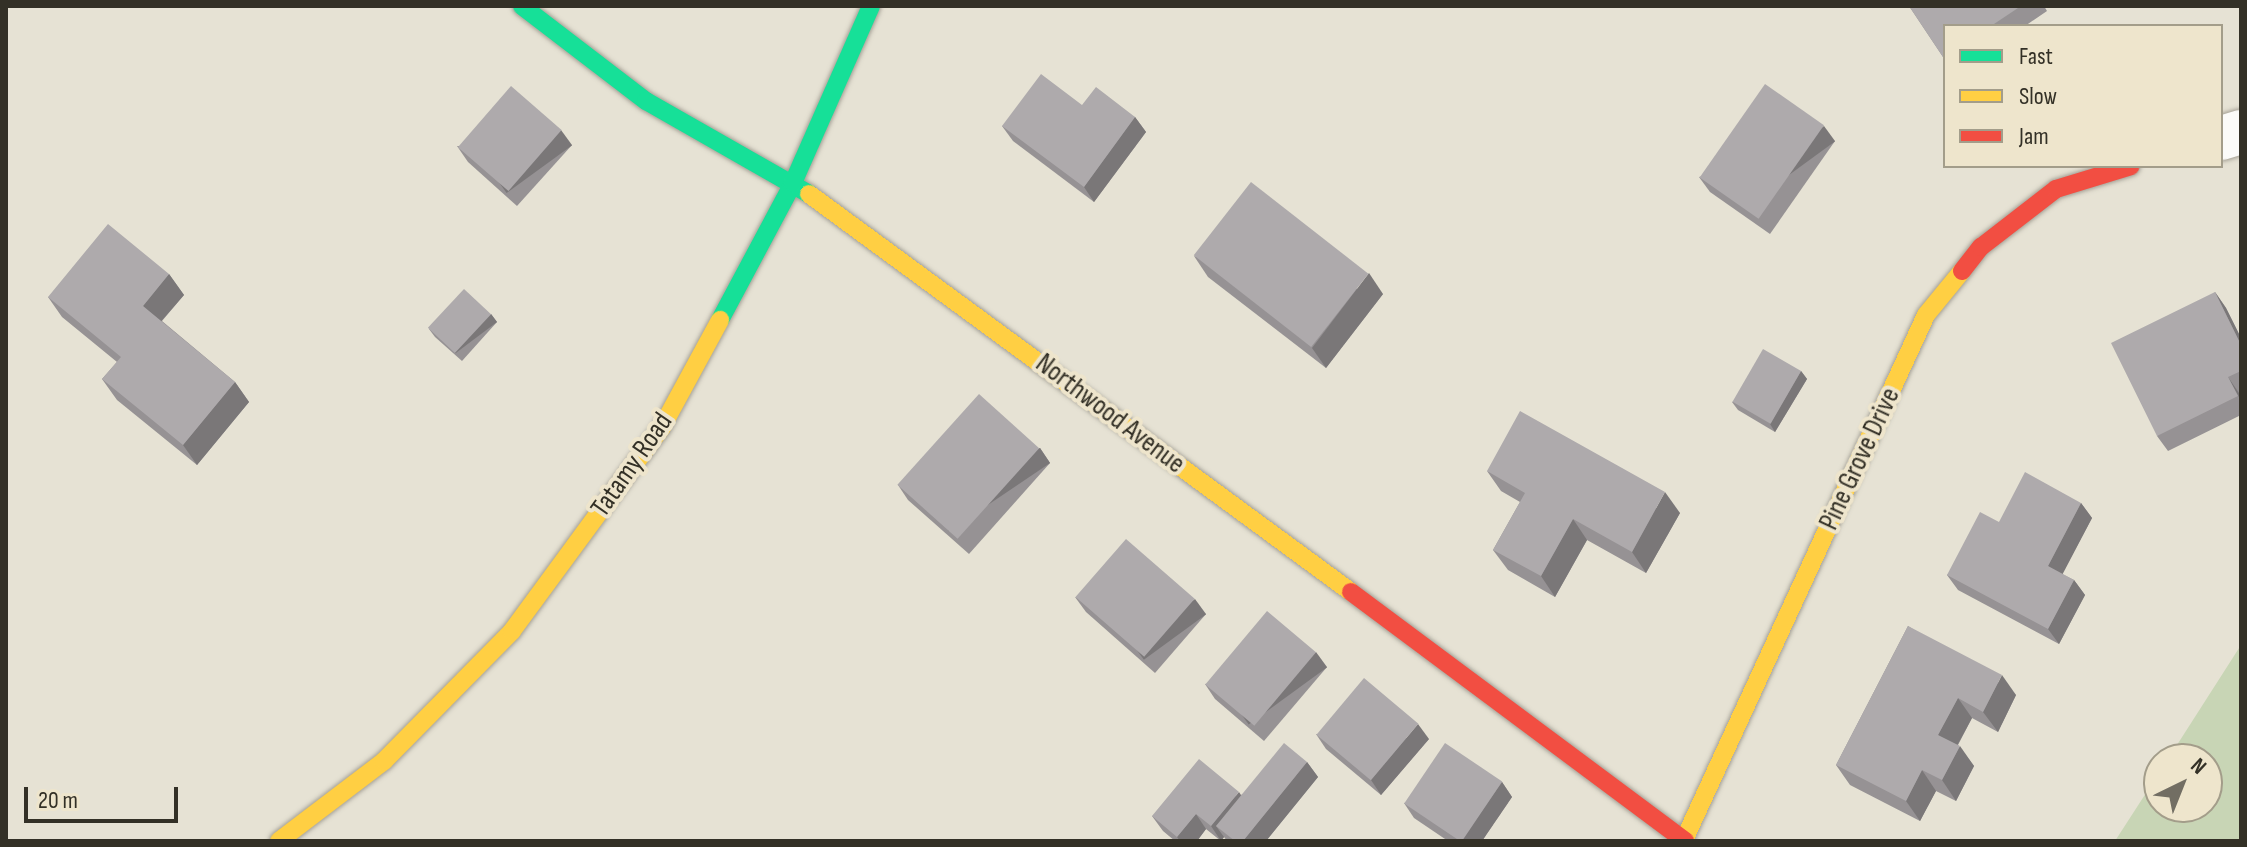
<!DOCTYPE html>
<style>
body{margin:0}
#map{position:relative;width:2247px;height:847px;overflow:hidden;background:#e6e2d4;font-family:"Sofia Sans Condensed",sans-serif}
div>[style]{position:absolute}
.green>*{inset:0;background:#c8d5b5}
.roads{filter:drop-shadow(0 0 2px #a5a196) drop-shadow(0 0 2px #a5a196)}
.street>*{height:44px;margin:-22px;padding:0 22px;transform-origin:22px;border-radius:22px;background:#fbfbf9}
.fast>*{height:18px;margin:-9px;padding:0 9px;transform-origin:9px;border-radius:9px;background:#16e098}
.slow>*{height:18px;margin:-9px;padding:0 9px;transform-origin:9px;border-radius:9px;background:#ffcf43}
.jam>*{height:18px;margin:-9px;padding:0 9px;transform-origin:9px;border-radius:9px;background:#f24e42}
.wall>*{inset:0;background:#969294}
.shaded-wall>*{inset:0;background:#7a7778;transform-origin:0 0}
.building>*{inset:0;background:#aeaaac;transform-origin:0 0}
span{translate:-50% -50%;white-space:nowrap;text-align:center;line-height:1.15;-webkit-text-stroke:8px #eee5cc;paint-order:stroke}
.street-label{font-size:28px;color:#333026}
.frame{position:absolute;inset:0;border:8px solid #333026;pointer-events:none}
.legend{position:absolute;left:1943px;top:24px;width:280px;height:144px;box-sizing:border-box;background:#eee5cc;border:2px solid #a39d8a;margin:0;padding:10px 14px;list-style:none;font-size:24px;color:#333026}
.legend li{display:flex;align-items:center;gap:16px;height:40px}
.legend b{width:40px;border:2px solid #a39d8a}
.north{position:absolute;left:2143px;top:743px;width:80px;height:80px;box-sizing:border-box;background:#eee5cc;border:2px solid #a39d8a;border-radius:50%;rotate:43deg;font-size:22px;font-weight:700;line-height:32px;text-align:center;color:#333026}
.north::after{content:'';display:block;margin:auto;width:28px;height:36px;background:#726e63;clip-path:polygon(50% 0,100% 100%,50% 72%,0 100%)}
.scale{position:absolute;left:24px;top:787px;width:154px;height:36px;box-sizing:border-box;border:4px solid #333026;border-top:0;padding-left:10px;font-size:24px;line-height:28px;white-space:nowrap;color:#333026;-webkit-text-stroke:6px #eee5cc;paint-order:stroke}
</style>
<div id="map">
<div class="green">
<i style="clip-path:polygon(2241px 645px,2241px 841px,2115px 841px,2159px 773px,2159px 807px,2207px 807px,2207px 759px,2168px 759px)"></i>
</div>
<div class="roads">
<div class="street">
<i style="left:2221px;top:138px;width:21px;rotate:-17deg"></i>
</div>
<div class="fast">
<i style="left:522px;top:6px;width:156px;rotate:37.5deg"></i>
<i style="left:646px;top:101px;width:188px;rotate:29.7deg"></i>
<i style="left:720px;top:320px;width:155px;rotate:-61.9deg"></i>
<i style="left:793px;top:183px;width:193px;rotate:-66.2deg"></i>
</div>
<div class="slow">
<i style="left:809px;top:194px;width:672px;rotate:36.29deg"></i>
<i style="left:1684px;top:840px;width:578px;rotate:-65.25deg"></i>
<i style="left:1926px;top:315px;width:57px;rotate:-50.7deg"></i>
<i style="left:279px;top:841px;width:132px;rotate:-37.3deg"></i>
<i style="left:384px;top:761px;width:182px;rotate:-45.4deg"></i>
<i style="left:512px;top:631px;width:253px;rotate:-53.7deg"></i>
<i style="left:662px;top:427px;width:122px;rotate:-61.5deg"></i>
</div>
<div class="jam">
<i style="left:1962px;top:271px;width:31px;rotate:-52deg"></i>
<i style="left:1981px;top:247px;width:95px;rotate:-37.7deg"></i>
<i style="left:2056px;top:189px;width:78px;rotate:-17deg"></i>
<i style="left:1351px;top:592px;width:417px;rotate:36.7deg"></i>
</div>
</div>
<div class="wall">
<i style="clip-path:polygon(1909px 6px,2044px 6px,2047px 11px,2025px 26px,1945px 26px,1945px 60px)"></i>
<i style="clip-path:polygon(1082px 105px,1135px 117px,1146px 132px,1094px 202px,1013px 141px,1002px 126px)"></i>
<i style="clip-path:polygon(1835px 141px,1770px 234px,1710px 192px,1699px 177px)"></i>
<i style="clip-path:polygon(572px 145px,517px 206px,468px 162px,457px 146px)"></i>
<i style="clip-path:polygon(1194px 256px,1383px 294px,1326px 368px,1208px 277px)"></i>
<i style="clip-path:polygon(169px 274px,184px 295px,162px 321px,235px 382px,249px 402px,197px 465px,117px 400px,102px 379px,117px 362px,62px 317px,48px 297px)"></i>
<i style="clip-path:polygon(2215px 292px,2226px 308px,2241px 338px,2241px 392px,2239px 393px,2241px 397px,2241px 415px,2168px 451px,2157px 436px)"></i>
<i style="clip-path:polygon(491px 314px,497px 322px,462px 361px,435px 337px,429px 329px)"></i>
<i style="clip-path:polygon(1801px 371px,1807px 379px,1775px 432px,1738px 410px,1732px 402px)"></i>
<i style="clip-path:polygon(1040px 448px,1050px 463px,969px 554px,908px 500px,898px 485px)"></i>
<i style="clip-path:polygon(1487px 471px,1680px 513px,1646px 573px,1587px 540px,1555px 597px,1508px 570px,1493px 550px,1520px 502px,1501px 491px)"></i>
<i style="clip-path:polygon(2081px 503px,2092px 518px,2062px 574px,2074px 580px,2085px 595px,2059px 644px,1958px 590px,1947px 575px,1999px 522px)"></i>
<i style="clip-path:polygon(1075px 597px,1206px 614px,1155px 673px,1086px 612px)"></i>
<i style="clip-path:polygon(1908px 626px,2016px 695px,1998px 732px,1972px 718px,1958px 745px,1974px 766px,1956px 801px,1936px 791px,1920px 821px,1850px 785px,1836px 765px)"></i>
<i style="clip-path:polygon(1327px 667px,1264px 741px,1215px 699px,1205px 684px)"></i>
<i style="clip-path:polygon(1316px 734px,1429px 739px,1381px 795px,1326px 749px)"></i>
<i style="clip-path:polygon(1307px 762px,1318px 777px,1266px 841px,1227px 841px,1224px 837px,1221px 841px,1206px 829px,1197px 841px,1175px 841px,1163px 831px,1152px 816px,1241px 795px)"></i>
<i style="clip-path:polygon(1502px 782px,1512px 797px,1482px 841px,1448px 841px,1414px 818px,1404px 803px)"></i>
</div>
<div class="shaded-wall">
<i style="clip-path:polygon(1135px 117px,1146px 132px,1094px 202px,1084px 187px)"></i>
<i style="left:1824px;top:126px;width:19px;height:113px;rotate:54deg"></i>
<i style="left:561px;top:130px;width:19px;height:81px;rotate:54deg"></i>
<i style="clip-path:polygon(1369px 273px,1383px 294px,1326px 368px,1312px 348px)"></i>
<i style="clip-path:polygon(169px 274px,184px 295px,157px 326px,143px 306px)"></i>
<i style="clip-path:polygon(2215px 292px,2226px 308px,2241px 338px,2241px 345px)"></i>
<i style="left:491px;top:314px;width:10px;height:52px;rotate:53deg"></i>
<i style="clip-path:polygon(1801px 371px,1807px 379px,1775px 432px,1770px 424px)"></i>
<i style="clip-path:polygon(2228px 377px,2239px 393px,2241px 397px,2241px 401px)"></i>
<i style="clip-path:polygon(235px 382px,249px 402px,197px 465px,183px 445px)"></i>
<i style="left:1040px;top:448px;width:18px;height:122px;rotate:56deg"></i>
<i style="clip-path:polygon(1665px 492px,1680px 513px,1646px 573px,1632px 552px)"></i>
<i style="clip-path:polygon(2081px 503px,2092px 518px,2059px 581px,2048px 566px)"></i>
<i style="clip-path:polygon(1573px 519px,1587px 540px,1555px 597px,1541px 576px)"></i>
<i style="clip-path:polygon(2074px 580px,2085px 595px,2059px 644px,2048px 629px)"></i>
<i style="left:1195px;top:599px;width:19px;height:77px;rotate:54deg"></i>
<i style="left:1316px;top:652px;width:19px;height:97px;rotate:54deg"></i>
<i style="clip-path:polygon(2002px 675px,2016px 695px,1998px 732px,1983px 712px)"></i>
<i style="clip-path:polygon(1958px 698px,1972px 718px,1952px 755px,1938px 735px)"></i>
<i style="clip-path:polygon(1418px 724px,1429px 739px,1381px 795px,1371px 780px)"></i>
<i style="clip-path:polygon(1960px 746px,1974px 766px,1956px 801px,1942px 780px)"></i>
<i style="clip-path:polygon(1307px 762px,1318px 777px,1266px 841px,1243px 841px)"></i>
<i style="clip-path:polygon(1922px 770px,1936px 791px,1920px 821px,1906px 801px)"></i>
<i style="clip-path:polygon(1502px 782px,1512px 797px,1482px 841px,1461px 841px)"></i>
<i style="clip-path:polygon(1239px 792px,1249px 807px,1216px 826px,1224px 837px,1221px 841px,1211px 826px)"></i>
<i style="clip-path:polygon(1196px 814px,1206px 829px,1197px 841px,1180px 841px,1177px 837px)"></i>
</div>
<div class="building">
<i style="clip-path:polygon(1909px 6px,2021px 6px,1991px 26px,1945px 26px,1945px 55px,1943px 57px)"></i>
<i style="clip-path:polygon(1041px 74px,1082px 105px,1096px 87px,1135px 117px,1084px 187px,1002px 126px)"></i>
<i style="left:1765px;top:84px;width:72px;height:114px;rotate:35deg"></i>
<i style="left:511px;top:86px;width:67px;height:81px;rotate:41deg"></i>
<i style="left:1251px;top:182px;width:149px;height:93px;rotate:38deg"></i>
<i style="clip-path:polygon(108px 224px,169px 274px,143px 306px,235px 382px,183px 445px,102px 379px,121px 357px,48px 297px)"></i>
<i style="left:464px;top:289px;width:37px;height:53px;rotate:43deg"></i>
<i style="clip-path:polygon(2215px 292px,2241px 345px,2241px 371px,2228px 377px,2238px 396px,2157px 436px,2111px 343px)"></i>
<i style="left:1763px;top:349px;width:44px;height:61px;rotate:30deg"></i>
<i style="left:979px;top:394px;width:81px;height:122px;rotate:42deg"></i>
<i style="clip-path:polygon(1520px 411px,1665px 492px,1632px 552px,1573px 519px,1541px 576px,1493px 550px,1525px 493px,1487px 471px)"></i>
<i style="clip-path:polygon(2025px 472px,2081px 503px,2048px 566px,2074px 580px,2048px 629px,1947px 575px,1980px 512px,1999px 522px)"></i>
<i style="left:1126px;top:539px;width:91px;height:77px;rotate:41deg"></i>
<i style="left:1267px;top:611px;width:64px;height:96px;rotate:40deg"></i>
<i style="clip-path:polygon(1908px 626px,2002px 675px,1983px 712px,1958px 698px,1938px 735px,1960px 746px,1942px 780px,1922px 770px,1906px 801px,1836px 765px)"></i>
<i style="left:1364px;top:678px;width:71px;height:74px;rotate:40deg"></i>
<i style="clip-path:polygon(1284px 743px,1307px 762px,1243px 841px,1235px 841px,1216px 826px)"></i>
<i style="left:1445px;top:743px;width:69px;height:73px;rotate:34deg"></i>
<i style="clip-path:polygon(1199px 759px,1239px 792px,1211px 826px,1196px 814px,1177px 837px,1152px 816px)"></i>
</div>
<div class="street-label">
<span style="left:1110px;top:414px;rotate:37deg">Northwood Avenue</span>
<span style="left:1860px;top:459px;rotate:-65deg">Pine Grove Drive</span>
<span style="left:632px;top:465px;rotate:-55deg">Tatamy Road</span>
</div>
<div class="frame"></div>
<ul class="legend">
<li><b style="height:10px;background:#16e098"></b>Fast</li>
<li><b style="height:10px;background:#ffcf43"></b>Slow</li>
<li><b style="height:10px;background:#f24e42"></b>Jam</li>
</ul>
<div class="north">N</div>
<div class="scale">20 m</div>
</div>
